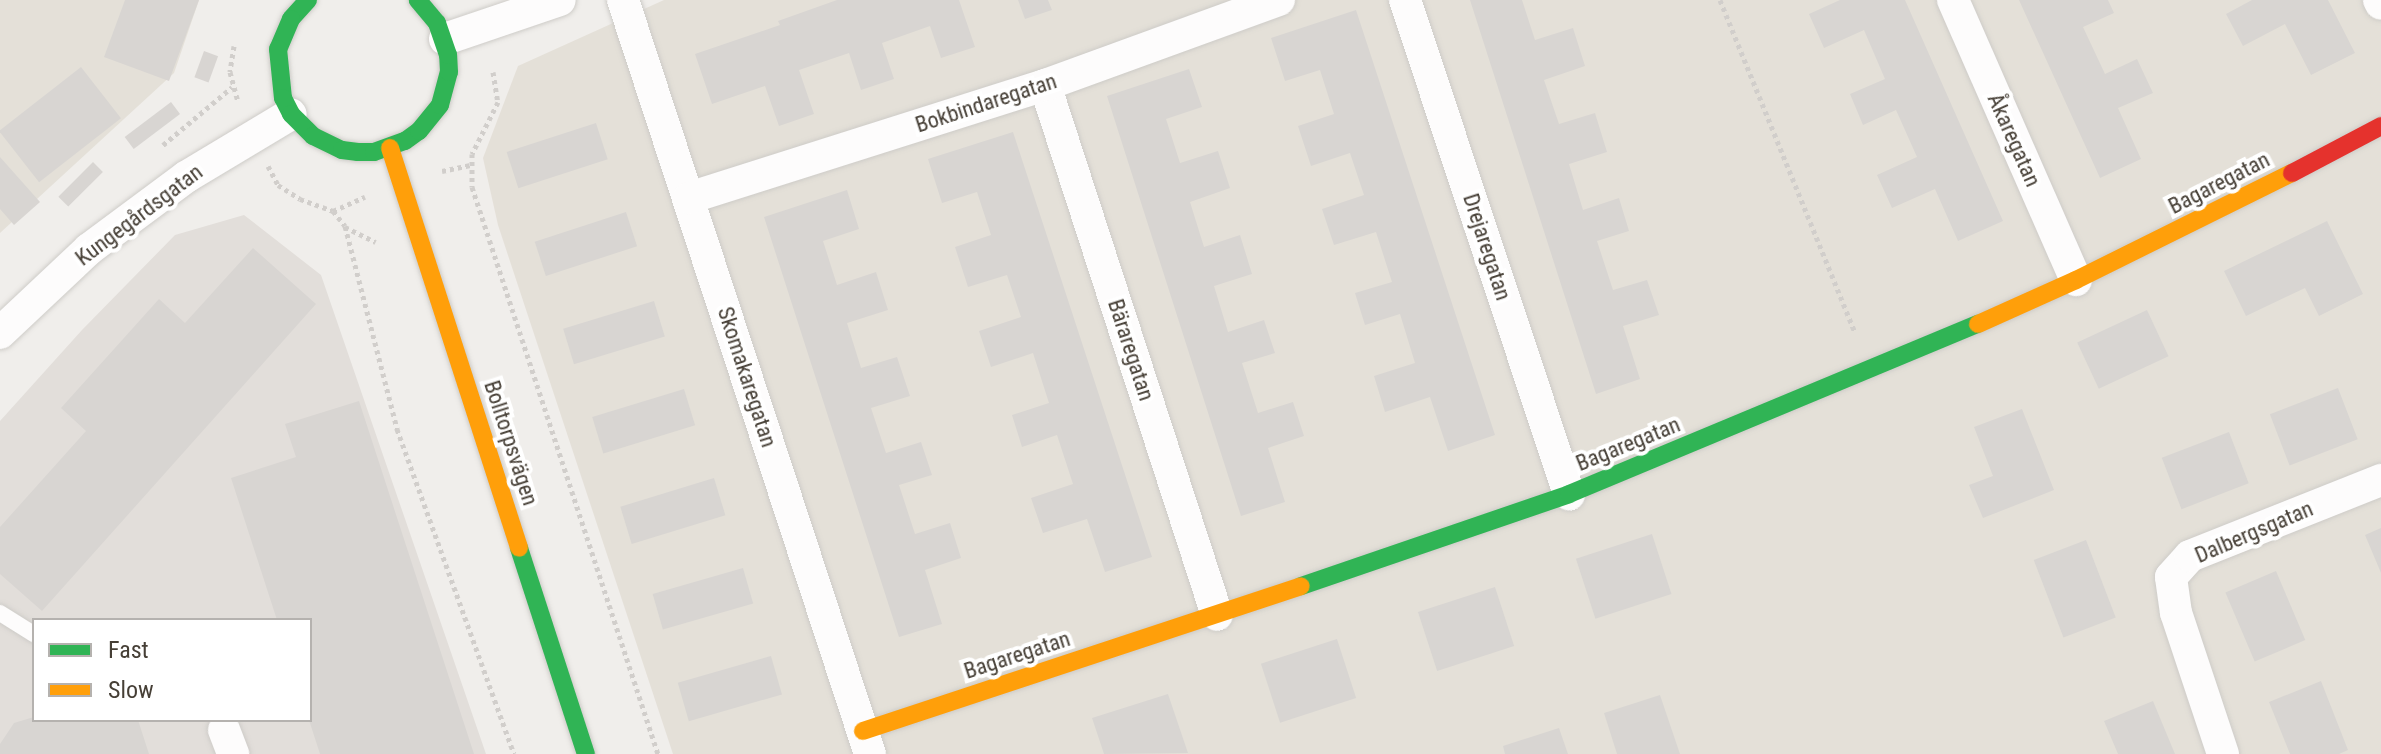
<!DOCTYPE html>
<meta charset="utf-8">
<style>
body{margin:0}
#map{position:relative;width:2381px;height:754px;overflow:hidden;background:#f0eeeb;font-family:"Roboto Condensed",sans-serif}
div>[style]{position:absolute}
.residential>*{inset:0;background:#e4e0d8}
.industrial>*{inset:0;background:#e2deda}
.building>*{inset:0;background:#d8d5d2;transform-origin:0 0}
.path>*{height:5px;margin-top:-2.5px;transform-origin:0;background:repeating-linear-gradient(90deg,#d1cecb 0 4px,transparent 0 8px)}
.roads{filter:drop-shadow(0 0 2px #ceccc8) drop-shadow(0 0 2px #ceccc8)}
.lane>*{height:16px;margin:-8px;padding:0 8px;transform-origin:8px;border-radius:8px;background:#fdfcfc}
.street>*{height:32px;margin:-16px;padding:0 16px;transform-origin:16px;border-radius:16px;background:#fdfcfc}
.fast>*{height:18px;margin:-9px;padding:0 9px;transform-origin:9px;border-radius:9px;background:#30b455}
.slow>*{height:18px;margin:-9px;padding:0 9px;transform-origin:9px;border-radius:9px;background:#ff9f0a}
.jam>*{height:18px;margin:-9px;padding:0 9px;transform-origin:9px;border-radius:9px;background:#e5322d}
span{translate:-50% -50%;white-space:nowrap;text-align:center;line-height:1.15;-webkit-text-stroke:8px #fff;paint-order:stroke}
.street-label{font-size:22px;color:#463f36}
.legend{position:absolute;left:32px;top:618px;width:280px;height:104px;box-sizing:border-box;background:#fff;border:2px solid #b5b2af;margin:0;padding:10px 14px;list-style:none;font-size:24px;color:#463f36}
.legend li{display:flex;align-items:center;gap:16px;height:40px}
.legend b{width:40px;border:2px solid #b5b2af}
</style>
<div id="map">
<div class="residential">
<i style="clip-path:polygon(0 0,199px 0,174px 73px,0 233px)"></i>
<i style="clip-path:polygon(664px 0,2381px 0,2381px 754px,673px 754px,498px 225px,483px 158px,518px 66px)"></i>
</div>
<div class="industrial">
<i style="clip-path:polygon(evenodd,244px 215px,321px 275px,486px 754px,0 754px,0 421px,82px 330px,175px 235px,244px 215px,34px 620px,310px 620px,310px 720px,34px 720px,34px 620px)"></i>
</div>
<div class="building">
<i style="clip-path:polygon(125px 0,199px 0,169px 81px,104px 57px)"></i>
<i style="clip-path:polygon(837px 0,959px 0,975px 47px,941px 58px,930px 26px,882px 43px,894px 79px,861px 90px,849px 53px,799px 70px,814px 114px,779px 126px,765px 86px,712px 104px,695px 54px,780px 25px,778px 21px)"></i>
<i style="clip-path:polygon(1018px 0,1048px 0,1052px 10px,1025px 19px)"></i>
<i style="clip-path:polygon(1470px 0,1522px 0,1535px 40px,1573px 28px,1585px 66px,1544px 80px,1559px 124px,1595px 113px,1607px 152px,1569px 164px,1583px 210px,1619px 198px,1629px 231px,1597px 241px,1613px 290px,1647px 280px,1659px 315px,1623px 326px,1640px 379px,1596px 394px)"></i>
<i style="clip-path:polygon(1840px 0,1905px 0,2003px 221px,1958px 241px,1935px 189px,1892px 208px,1877px 175px,1917px 157px,1896px 110px,1863px 125px,1850px 94px,1885px 79px,1864px 30px,1824px 48px,1809px 14px)"></i>
<i style="clip-path:polygon(2019px 0,2108px 0,2114px 13px,2083px 27px,2105px 74px,2137px 59px,2153px 93px,2118px 108px,2141px 159px,2100px 178px)"></i>
<i style="clip-path:polygon(2252px 0,2328px 0,2355px 53px,2311px 75px,2285px 24px,2243px 46px,2226px 14px)"></i>
<i style="clip-path:polygon(1356px 10px,1495px 435px,1448px 451px,1430px 397px,1385px 412px,1374px 376px,1415px 363px,1400px 314px,1365px 325px,1355px 293px,1392px 282px,1376px 232px,1334px 245px,1322px 209px,1364px 195px,1350px 153px,1311px 166px,1298px 126px,1334px 114px,1320px 70px,1285px 81px,1271px 38px)"></i>
<i style="left:204px;top:51px;width:15px;height:28px;rotate:20deg"></i>
<i style="left:81px;top:67px;width:65px;height:104px;rotate:52deg"></i>
<i style="clip-path:polygon(1189px 69px,1202px 107px,1166px 119px,1180px 163px,1218px 151px,1230px 188px,1190px 202px,1204px 247px,1240px 235px,1252px 274px,1214px 286px,1228px 332px,1264px 320px,1275px 353px,1242px 363px,1258px 413px,1293px 402px,1304px 436px,1268px 448px,1285px 502px,1241px 516px,1107px 96px)"></i>
<i style="left:171px;top:102px;width:15px;height:58px;rotate:53deg"></i>
<i style="left:596px;top:123px;width:38px;height:94px;rotate:72deg"></i>
<i style="clip-path:polygon(1013px 132px,1152px 557px,1105px 572px,1087px 519px,1043px 533px,1031px 498px,1073px 484px,1057px 435px,1022px 447px,1012px 415px,1049px 403px,1033px 353px,991px 367px,979px 331px,1021px 317px,1007px 275px,968px 287px,955px 247px,991px 235px,977px 192px,942px 203px,928px 159px)"></i>
<i style="clip-path:polygon(0 157px,40px 202px,14px 225px,0 209px)"></i>
<i style="left:93px;top:162px;width:14px;height:49px;rotate:45deg"></i>
<i style="clip-path:polygon(847px 190px,859px 229px,823px 241px,837px 285px,876px 272px,888px 310px,847px 323px,861px 368px,897px 357px,910px 396px,871px 408px,886px 453px,921px 442px,932px 475px,899px 485px,915px 534px,950px 523px,961px 558px,925px 570px,942px 624px,899px 637px,764px 217px)"></i>
<i style="left:626px;top:212px;width:36px;height:96px;rotate:72deg"></i>
<i style="clip-path:polygon(2327px 221px,2363px 294px,2319px 316px,2305px 288px,2246px 316px,2224px 271px)"></i>
<i style="clip-path:polygon(253px 248px,316px 304px,42px 611px,0 574px,0 527px,86px 431px,61px 408px,159px 299px,185px 323px)"></i>
<i style="left:654px;top:301px;width:37px;height:95px;rotate:73deg"></i>
<i style="left:2147px;top:310px;width:51px;height:77px;rotate:65deg"></i>
<i style="left:2338px;top:388px;width:55px;height:73px;rotate:69deg"></i>
<i style="left:684px;top:389px;width:38px;height:96px;rotate:73deg"></i>
<i style="clip-path:polygon(359px 401px,474px 754px,320px 754px,309px 720px,310px 620px,277px 620px,231px 478px,296px 457px,285px 424px)"></i>
<i style="clip-path:polygon(2022px 409px,2054px 490px,1983px 518px,1969px 485px,1993px 476px,1974px 427px)"></i>
<i style="left:2229px;top:432px;width:55px;height:72px;rotate:69deg"></i>
<i style="left:714px;top:478px;width:39px;height:98px;rotate:73deg"></i>
<i style="clip-path:polygon(2381px 528px,2381px 573px,2365px 535px)"></i>
<i style="left:1652px;top:534px;width:63px;height:80px;rotate:72deg"></i>
<i style="left:2086px;top:540px;width:83px;height:56px;rotate:69deg"></i>
<i style="left:743px;top:568px;width:37px;height:94px;rotate:74deg"></i>
<i style="left:2276px;top:571px;width:75px;height:55px;rotate:67deg"></i>
<i style="left:1495px;top:587px;width:62px;height:81px;rotate:72deg"></i>
<i style="left:1337px;top:639px;width:62px;height:80px;rotate:72deg"></i>
<i style="left:771px;top:656px;width:40px;height:97px;rotate:74deg"></i>
<i style="clip-path:polygon(2321px 681px,2348px 750px,2339px 754px,2290px 754px,2269px 702px)"></i>
<i style="clip-path:polygon(1168px 694px,1188px 753px,1104px 754px,1092px 718px)"></i>
<i style="clip-path:polygon(1660px 695px,1680px 754px,1617px 754px,1604px 713px)"></i>
<i style="clip-path:polygon(2153px 701px,2175px 754px,2118px 754px,2104px 721px)"></i>
<i style="clip-path:polygon(34px 717px,34px 720px,138px 720px,149px 754px,0 754px,0 744px,14px 723px)"></i>
<i style="clip-path:polygon(1559px 728px,1568px 754px,1505px 754px,1503px 746px)"></i>
</div>
<div class="path">
<i style="left:1720px;top:0;width:358px;rotate:67.9deg"></i>
<i style="left:234px;top:46px;width:26px;rotate:99deg"></i>
<i style="left:230px;top:72px;width:31px;rotate:75deg"></i>
<i style="left:493px;top:72px;width:30px;rotate:81deg"></i>
<i style="left:498px;top:102px;width:58px;rotate:116.6deg"></i>
<i style="left:472px;top:154px;width:33px;rotate:90deg"></i>
<i style="left:472px;top:187px;width:597px;rotate:71.84deg"></i>
<i style="left:163px;top:145px;width:90px;rotate:-40deg"></i>
<i style="left:268px;top:166px;width:21px;rotate:62deg"></i>
<i style="left:278px;top:185px;width:26px;rotate:32deg"></i>
<i style="left:300px;top:199px;width:35px;rotate:20deg"></i>
<i style="left:333px;top:211px;width:19px;rotate:51deg"></i>
<i style="left:345px;top:226px;width:210px;rotate:75.6deg"></i>
<i style="left:397px;top:429px;width:345px;rotate:70.2deg"></i>
<i style="left:442px;top:171px;width:29px;rotate:-12deg"></i>
<i style="left:333px;top:211px;width:35px;rotate:-24deg"></i>
<i style="left:345px;top:227px;width:34px;rotate:26deg"></i>
</div>
<div class="roads">
<div class="lane">
<i style="left:0;top:613px;width:40px;rotate:32deg"></i>
</div>
<div class="street">
<i style="left:623px;top:0;width:793px;rotate:71.86deg"></i>
<i style="left:1405px;top:0;width:521px;rotate:71.63deg"></i>
<i style="left:1953px;top:0;width:306px;rotate:66.3deg"></i>
<i style="left:2379px;top:0;width:4px;rotate:63deg"></i>
<i style="left:445px;top:39px;width:121px;rotate:-18.7deg"></i>
<i style="left:1045px;top:85px;width:557px;rotate:72.02deg"></i>
<i style="left:689px;top:198px;width:374px;rotate:-17.6deg"></i>
<i style="left:1045px;top:85px;width:249px;rotate:-20deg"></i>
<i style="left:0;top:333px;width:122px;rotate:-43.3deg"></i>
<i style="left:89px;top:249px;width:121px;rotate:-36.6deg"></i>
<i style="left:186px;top:177px;width:122px;rotate:-31deg"></i>
<i style="left:224px;top:730px;width:26px;rotate:69deg"></i>
<i style="left:2223px;top:754px;width:149px;rotate:-108.4deg"></i>
<i style="left:2176px;top:613px;width:36px;rotate:-98deg"></i>
<i style="left:2171px;top:577px;width:28px;rotate:-48deg"></i>
<i style="left:2190px;top:556px;width:206px;rotate:-21.7deg"></i>
</div>
<div class="fast">
<i style="left:308px;top:0;width:25px;rotate:132deg"></i>
<i style="left:291px;top:19px;width:33px;rotate:113deg"></i>
<i style="left:278px;top:49px;width:49px;rotate:84.2deg"></i>
<i style="left:283px;top:98px;width:18px;rotate:63deg"></i>
<i style="left:291px;top:114px;width:31px;rotate:45deg"></i>
<i style="left:313px;top:136px;width:32px;rotate:26deg"></i>
<i style="left:342px;top:150px;width:16px;rotate:7deg"></i>
<i style="left:358px;top:152px;width:16px"></i>
<i style="left:374px;top:152px;width:33px;rotate:-20deg"></i>
<i style="left:405px;top:141px;width:17px;rotate:-36deg"></i>
<i style="left:419px;top:131px;width:33px;rotate:-51deg"></i>
<i style="left:440px;top:105px;width:34px;rotate:-75deg"></i>
<i style="left:449px;top:72px;width:17px;rotate:-93deg"></i>
<i style="left:448px;top:55px;width:34px;rotate:-109deg"></i>
<i style="left:437px;top:23px;width:30px;rotate:-130deg"></i>
<i style="left:519px;top:548px;width:217px;rotate:72deg"></i>
<i style="left:1301px;top:586px;width:283px;rotate:-18.9deg"></i>
<i style="left:1569px;top:494px;width:443px;rotate:-22.6deg"></i>
</div>
<div class="slow">
<i style="left:390px;top:148px;width:420px;rotate:72.1deg"></i>
<i style="left:1978px;top:324px;width:107px;rotate:-24.2deg"></i>
<i style="left:2076px;top:280px;width:241px;rotate:-26.4deg"></i>
<i style="left:863px;top:731px;width:461px;rotate:-18.3deg"></i>
</div>
<div class="jam">
<i style="left:2292px;top:173px;width:101px;rotate:-27.8deg"></i>
</div>
</div>
<div class="street-label">
<span style="left:986px;top:103px;rotate:-18deg">Bokbindaregatan</span>
<span style="left:2014px;top:140px;rotate:66deg">Åkaregatan</span>
<span style="left:2219px;top:183px;rotate:-27deg">Bagaregatan</span>
<span style="left:139px;top:215px;rotate:-37deg">Kungegårdsgatan</span>
<span style="left:1487px;top:247px;rotate:72deg">Drejaregatan</span>
<span style="left:1131px;top:350px;rotate:72deg">Bäraregatan</span>
<span style="left:747px;top:377px;rotate:72deg">Skomakaregatan</span>
<span style="left:511px;top:443px;rotate:72deg">Bolltorpsvägen</span>
<span style="left:1628px;top:444px;rotate:-22deg">Bagaregatan</span>
<span style="left:2254px;top:532px;rotate:-23deg">Dalbergsgatan</span>
<span style="left:1017px;top:655px;rotate:-18deg">Bagaregatan</span>
</div>
<ul class="legend">
<li><b style="height:10px;background:#30b455"></b>Fast</li>
<li><b style="height:10px;background:#ff9f0a"></b>Slow</li>
</ul>
</div>
